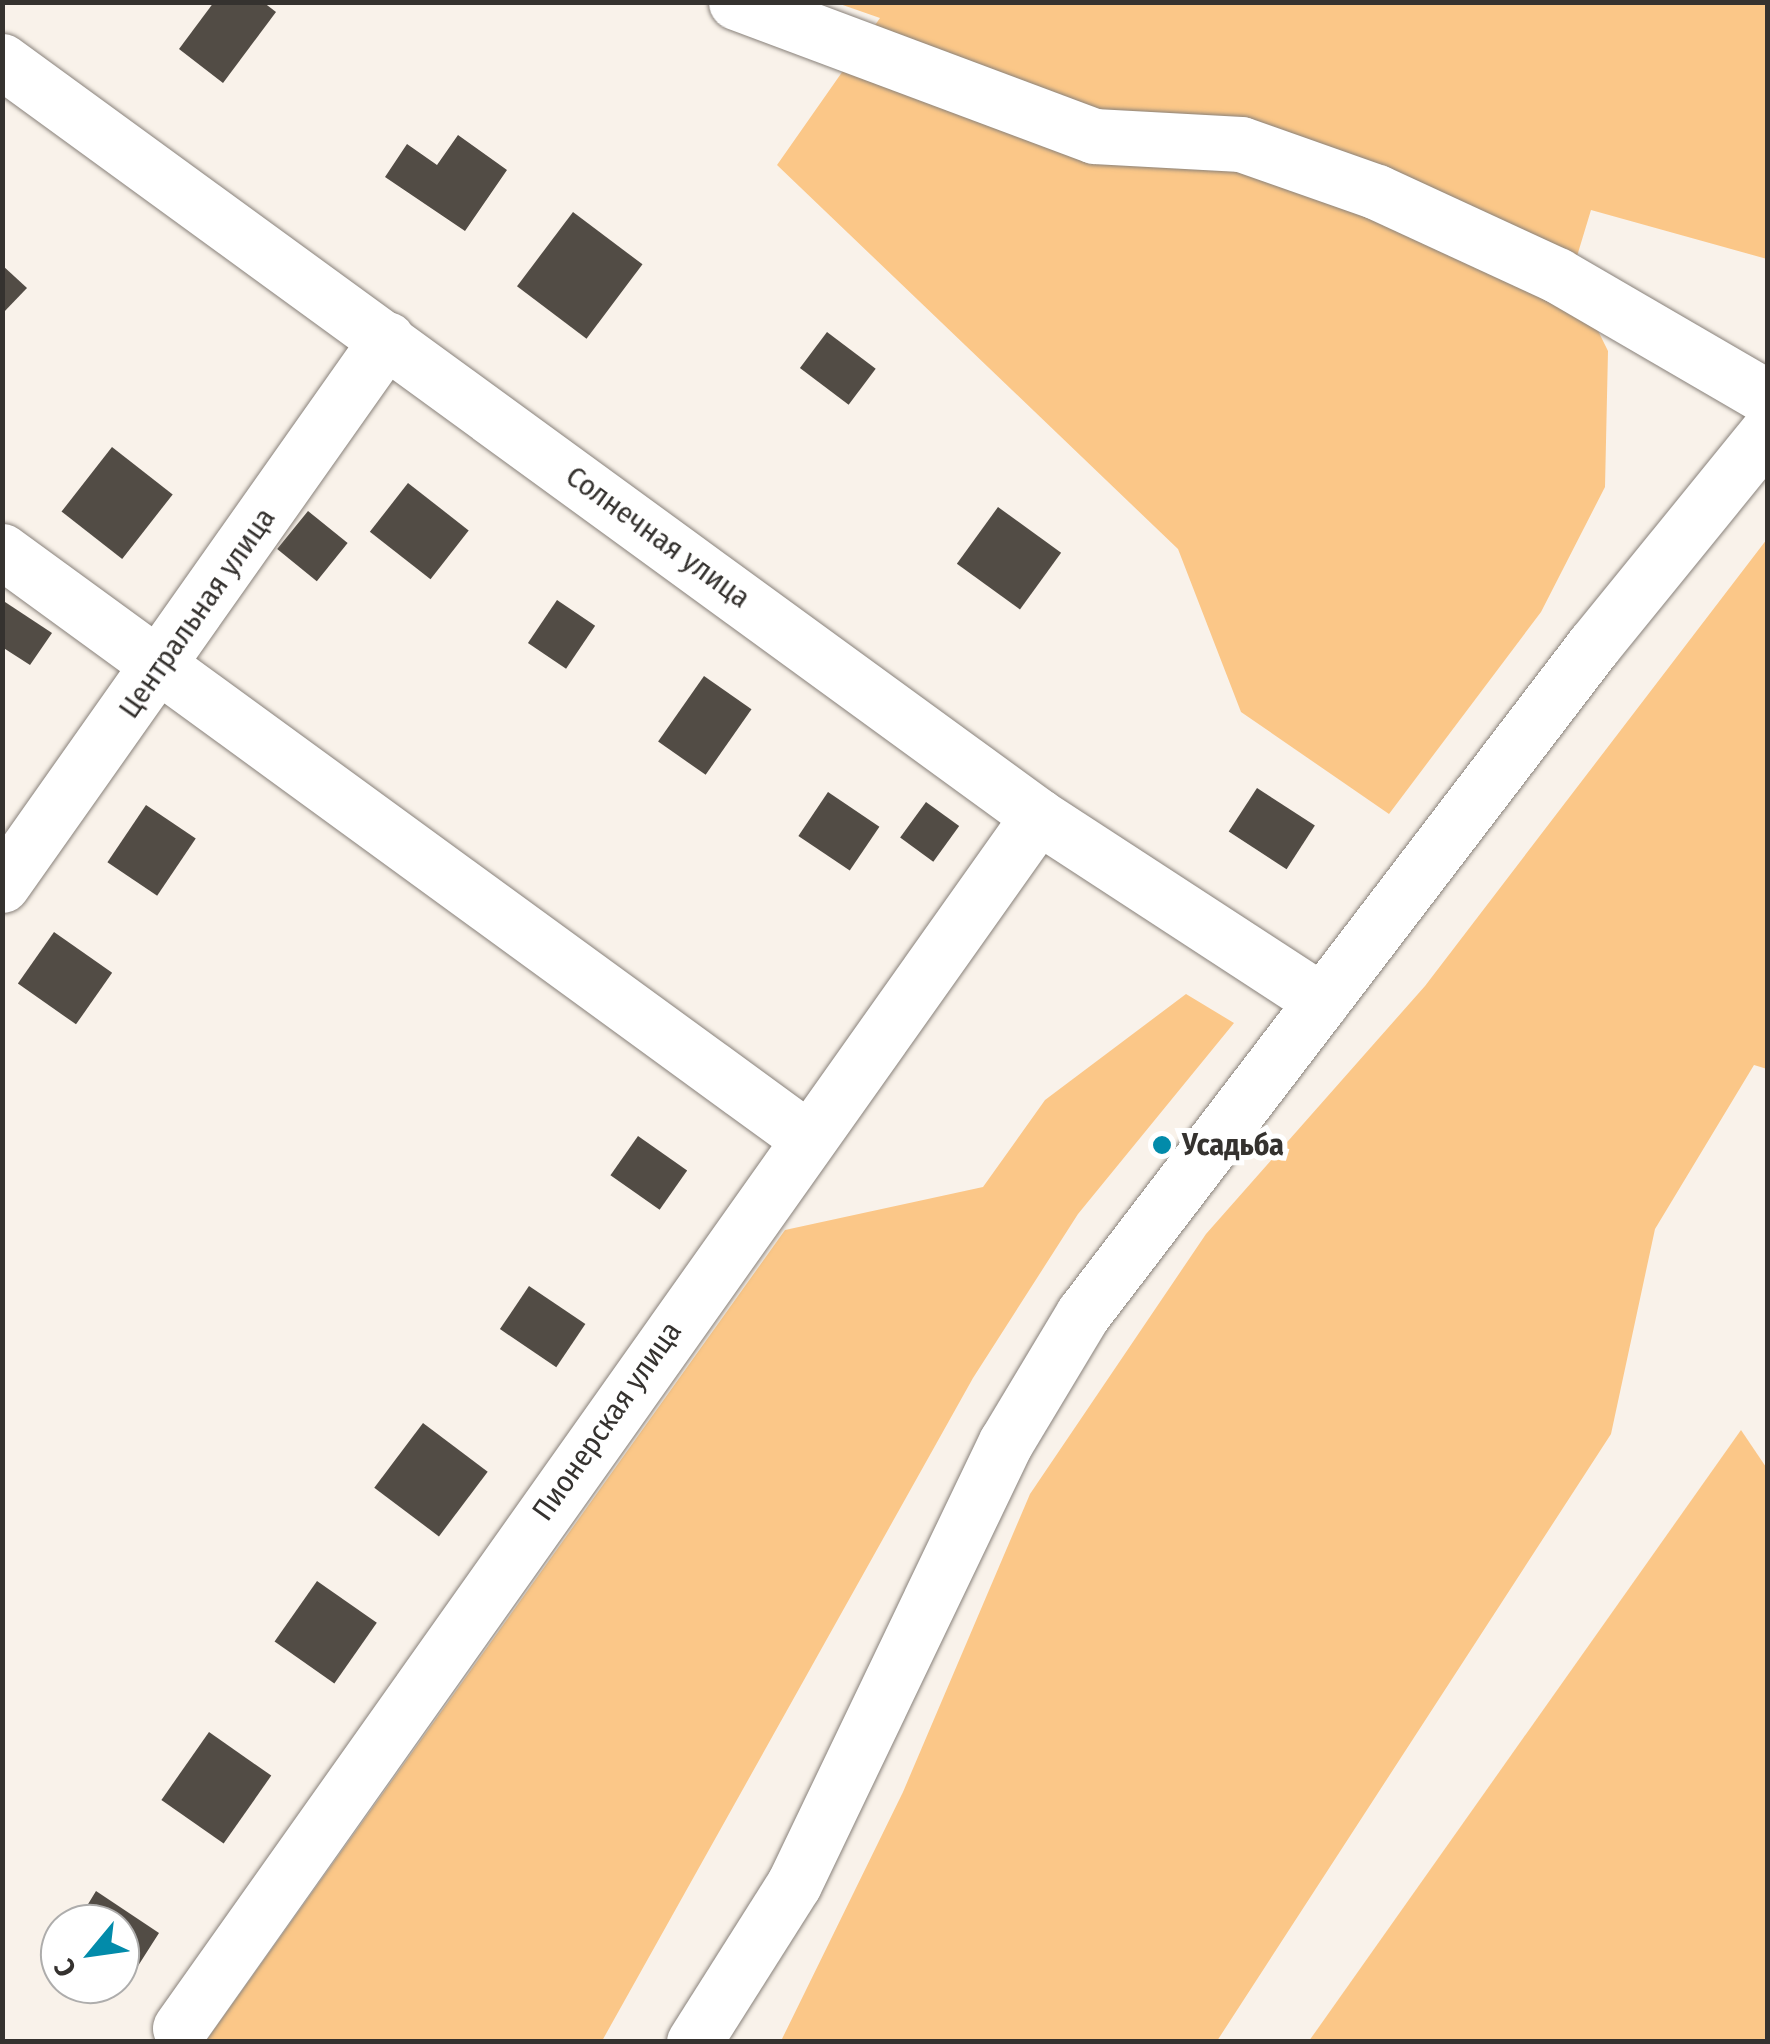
<!DOCTYPE html>
<meta charset="utf-8">
<style>
body{margin:0}
#map{position:relative;width:1770px;height:2044px;overflow:hidden;background:#f9f2ea;font-family:"Fira Sans Condensed",sans-serif}
div>[style]{position:absolute}
.green>*{inset:0;background:#fbc788}
.building>*{inset:0;background:#524c45;transform-origin:0 0}
.roads{filter:drop-shadow(0 0 2px #88817a) drop-shadow(0 0 2px #88817a)}
.minor>*{height:55px;margin:-27.5px;padding:0 27.5px;transform-origin:27.5px;border-radius:27.5px;background:#fff}
.major>*{height:55px;margin:-27.5px;padding:0 27.5px;transform-origin:27.5px;border-radius:27.5px;background:#fff}
.dots>*{width:28px;height:28px;translate:-50% -50%;box-sizing:border-box;border:5px solid #fff;border-radius:50%}
span{translate:-50% -50%;white-space:nowrap;text-align:center;line-height:1.15;-webkit-text-stroke:10px #fff;paint-order:stroke}
.street-label{font-size:30px;color:#35322f}
.poi-label{font-size:30px;color:#35322f;font-weight:700}
.left{translate:0 -50%;text-align:left}
.frame{position:absolute;inset:0;border:5px solid #35322f;pointer-events:none}
.north{position:absolute;left:40px;top:1904px;width:100px;height:100px;box-sizing:border-box;background:#fff;border:2px solid #aeadac;border-radius:50%;rotate:241deg;font-size:28px;font-weight:700;line-height:40px;text-align:center;color:#35322f}
.north::after{content:'';display:block;margin:auto;width:35px;height:45px;background:#028baa;clip-path:polygon(50% 0,100% 100%,50% 72%,0 100%)}
</style>
<div id="map">
<div class="green">
<i style="clip-path:polygon(837px 3px,1767px 3px,1767px 259px,1591px 210px,1571px 276px,1608px 351px,1605px 487px,1541px 612px,1389px 814px,1241px 712px,1178px 549px,777px 165px,880px 18px)"></i>
<i style="clip-path:polygon(1767px 539px,1767px 1069px,1754px 1065px,1655px 1229px,1611px 1434px,1217px 2041px,781px 2041px,903px 1792px,1030px 1494px,1206px 1234px,1425px 986px)"></i>
<i style="clip-path:polygon(1186px 994px,1234px 1023px,1078px 1214px,973px 1378px,602px 2041px,206px 2041px,785px 1230px,983px 1187px,1045px 1100px)"></i>
<i style="clip-path:polygon(1741px 1430px,1768px 1470px,1767px 2041px,1309px 2041px)"></i>
</div>
<div class="building">
<i style="clip-path:polygon(214px 2px,263px 2px,276px 12px,223px 83px,179px 49px)"></i>
<i style="clip-path:polygon(458px 135px,507px 170px,465px 231px,385px 177px,407px 144px,437px 165px)"></i>
<i style="left:573px;top:212px;width:87px;height:93px;rotate:37deg"></i>
<i style="clip-path:polygon(2px 265px,27px 288px,2px 314px)"></i>
<i style="left:827px;top:332px;width:61px;height:45px;rotate:37deg"></i>
<i style="left:112px;top:447px;width:77px;height:82px;rotate:38deg"></i>
<i style="left:408px;top:483px;width:77px;height:62px;rotate:38deg"></i>
<i style="left:998px;top:507px;width:78px;height:70px;rotate:36deg"></i>
<i style="left:308px;top:511px;width:51px;height:49px;rotate:39deg"></i>
<i style="clip-path:polygon(2px 600px,52px 633px,30px 665px,2px 647px)"></i>
<i style="left:557px;top:600px;width:46px;height:52px;rotate:34deg"></i>
<i style="left:704px;top:676px;width:58px;height:80px;rotate:35deg"></i>
<i style="left:1257px;top:788px;width:69px;height:52px;rotate:33deg"></i>
<i style="left:828px;top:792px;width:62px;height:53px;rotate:34deg"></i>
<i style="left:926px;top:802px;width:41px;height:44px;rotate:36deg"></i>
<i style="left:146px;top:805px;width:60px;height:69px;rotate:34deg"></i>
<i style="left:54px;top:932px;width:71px;height:63px;rotate:35deg"></i>
<i style="left:638px;top:1136px;width:60px;height:48px;rotate:35deg"></i>
<i style="left:529px;top:1286px;width:68px;height:52px;rotate:34deg"></i>
<i style="left:423px;top:1423px;width:81px;height:81px;rotate:37deg"></i>
<i style="left:317px;top:1581px;width:73px;height:74px;rotate:35deg"></i>
<i style="left:209px;top:1732px;width:76px;height:83px;rotate:35deg"></i>
<i style="clip-path:polygon(96px 1891px,159px 1933px,122px 1991px,113px 1984px,120px 1984px,120px 1924px,76px 1924px)"></i>
</div>
<div class="roads">
<div class="minor">
<i style="left:736px;top:2px;width:382px;rotate:20.5deg"></i>
<i style="left:1094px;top:136px;width:147px;rotate:3.1deg"></i>
<i style="left:1241px;top:144px;width:144px;rotate:19.4deg"></i>
<i style="left:1377px;top:192px;width:198px;rotate:24.8deg"></i>
<i style="left:1557px;top:275px;width:244px;rotate:30.2deg"></i>
<i style="left:2px;top:61px;width:1282px;rotate:36.08deg"></i>
<i style="left:1038px;top:816px;width:339px;rotate:33.1deg"></i>
<i style="left:2px;top:551px;width:995px;rotate:36.09deg"></i>
<i style="left:2px;top:885px;width:668px;rotate:-54.81deg"></i>
<i style="left:180px;top:2028px;width:1485px;rotate:-54.7deg"></i>
</div>
<div class="major">
<i style="left:694px;top:2042px;width:187px;rotate:-57.7deg"></i>
<i style="left:794px;top:1884px;width:490px;rotate:-64.4deg"></i>
<i style="left:1006px;top:1442px;width:149px;rotate:-59deg"></i>
<i style="left:1083px;top:1314px;width:842px;rotate:-52.63deg"></i>
<i style="left:1594px;top:645px;width:276px;rotate:-50.9deg"></i>
</div>
</div>
<div class="dots">
<i style="left:1162px;top:1145px;background:#028baa"></i>
</div>
<div class="street-label">
<span style="left:658px;top:537px;rotate:36deg">Солнечная улица</span>
<span style="left:197px;top:613px;rotate:-55deg">Центральная улица</span>
<span style="left:607px;top:1421px;rotate:-55deg">Пионерская улица</span>
</div>
<div class="poi-label">
<span class="left" style="left:1182px;top:1145px">Усадьба</span>
</div>
<div class="frame"></div>
<div class="north">С</div>
</div>
